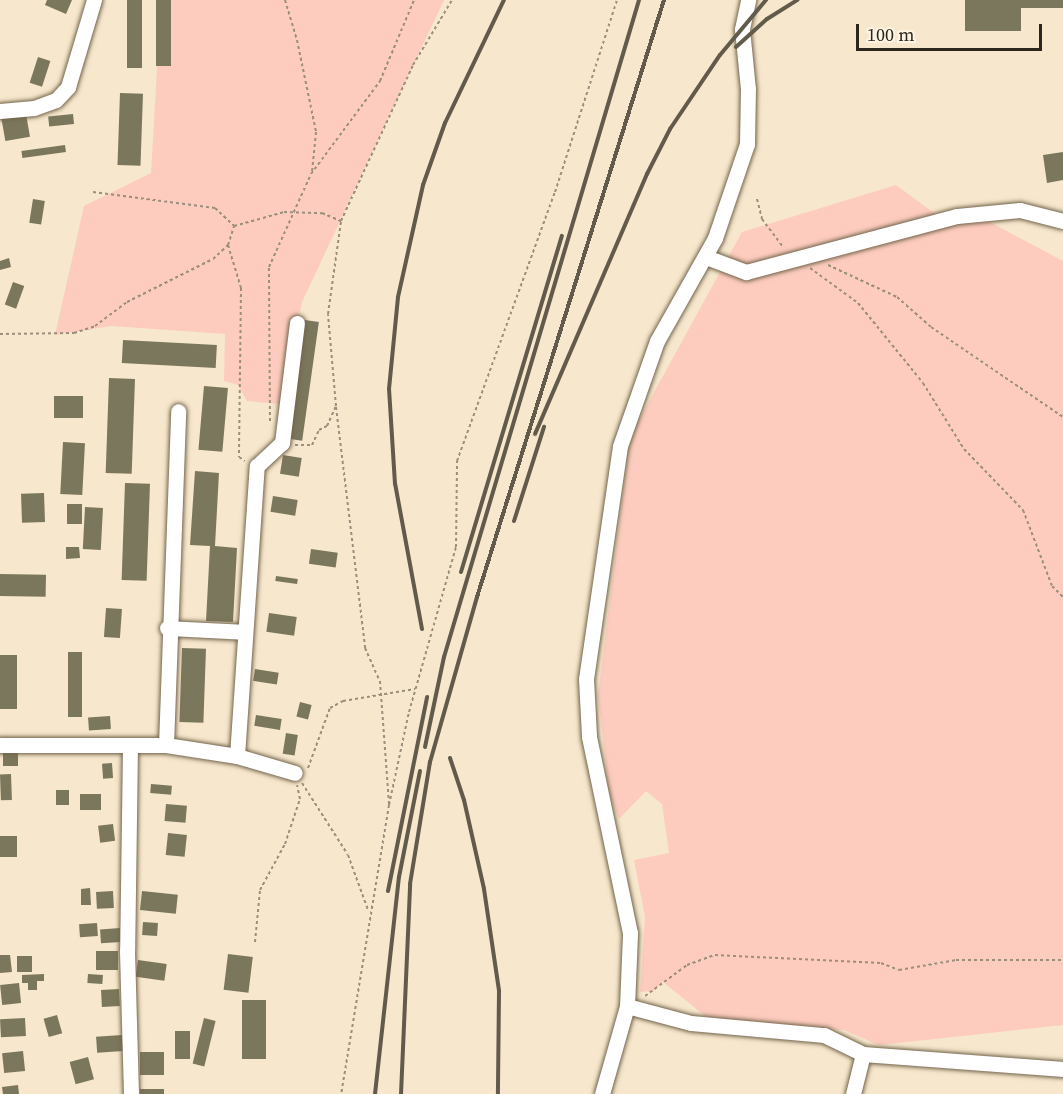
<!DOCTYPE html>
<style>
body{margin:0}
#map{position:relative;width:1063px;height:1094px;overflow:hidden;background:#f7e7cc;font-family:"Source Serif 4",serif}
div>[style]{position:absolute}
.green>*{inset:0;background:#fdccbe}
.building>*{inset:0;background:#7b775c;transform-origin:0 0}
.path>*{height:2px;margin-top:-1px;transform-origin:0;background:repeating-linear-gradient(90deg,#9a8f7c 0 3px,transparent 0 6px)}
.roads{filter:drop-shadow(0 0 2px #72644c) drop-shadow(0 0 2px #72644c)}
.minor>*{height:15px;margin:-7.5px;padding:0 7.5px;transform-origin:7.5px;border-radius:7.5px;background:#fff}
.rail>*{height:4px;margin:-2px;padding:0 2px;transform-origin:2px;border-radius:2px;background:#625a4b}
span{translate:-50% -50%;white-space:nowrap;text-align:center;line-height:1.15;-webkit-text-stroke:4.5px #fff5e5;paint-order:stroke}
.scale{position:absolute;left:856px;top:24px;width:186px;height:27px;box-sizing:border-box;border:3px solid #2c261c;border-top:0;padding-left:8px;font-size:18px;line-height:21px;white-space:nowrap;color:#2c261c;-webkit-text-stroke:4px #fff5e5;paint-order:stroke}
</style>
<div id="map">
<div class="green">
<i style="clip-path:polygon(161px 0,444px 0,302px 302px,279px 404px,247px 401px,238px 385px,224px 381px,225px 334px,111px 326px,55px 335px,84px 206px,151px 173px)"></i>
<i style="clip-path:polygon(896px 185px,938px 216px,965px 209px,1063px 261px,1063px 1025px,879px 1045px,844px 1030px,709px 1019px,663px 982px,654px 991px,640px 992px,645px 917px,634px 860px,669px 853px,662px 804px,646px 791px,619px 819px,609px 794px,598px 695px,630px 436px,742px 232px)"></i>
</div>
<div class="building">
<i style="clip-path:polygon(47px 0,72px 0,66px 14px,45px 5px)"></i>
<i style="left:127px;top:0;width:15px;height:68px"></i>
<i style="left:156px;top:0;width:15px;height:66px"></i>
<i style="clip-path:polygon(965px 0,1063px 0,1063px 8px,1021px 8px,1021px 31px,965px 31px)"></i>
<i style="left:38px;top:57px;width:13px;height:27px;rotate:18deg"></i>
<i style="left:120px;top:93px;width:23px;height:72px;rotate:2deg"></i>
<i style="left:26px;top:114px;width:23px;height:25px;rotate:80deg"></i>
<i style="left:73px;top:114px;width:10px;height:25px;rotate:84deg"></i>
<i style="left:65px;top:145px;width:7px;height:44px;rotate:82deg"></i>
<i style="clip-path:polygon(1063px 152px,1063px 180px,1047px 183px,1043px 155px)"></i>
<i style="left:33px;top:199px;width:12px;height:24px;rotate:9deg"></i>
<i style="clip-path:polygon(9px 258px,11px 267px,0 270px,0 261px)"></i>
<i style="left:13px;top:282px;width:12px;height:24px;rotate:20deg"></i>
<i style="left:305px;top:320px;width:14px;height:120px;rotate:8deg"></i>
<i style="left:123px;top:340px;width:94px;height:23px;rotate:3deg"></i>
<i style="left:109px;top:378px;width:26px;height:95px;rotate:2deg"></i>
<i style="left:204px;top:386px;width:24px;height:64px;rotate:5deg"></i>
<i style="left:54px;top:396px;width:29px;height:22px"></i>
<i style="left:63px;top:442px;width:22px;height:52px;rotate:3deg"></i>
<i style="left:283px;top:455px;width:19px;height:19px;rotate:9deg"></i>
<i style="clip-path:polygon(195px 471px,219px 473px,215px 546px,237px 548px,233px 622px,206px 621px,210px 546px,190px 545px)"></i>
<i style="left:125px;top:483px;width:25px;height:97px;rotate:2deg"></i>
<i style="left:44px;top:493px;width:29px;height:23px;rotate:88deg"></i>
<i style="left:273px;top:496px;width:25px;height:16px;rotate:9deg"></i>
<i style="left:67px;top:504px;width:15px;height:20px"></i>
<i style="left:85px;top:507px;width:18px;height:42px;rotate:3deg"></i>
<i style="clip-path:polygon(66px 547px,79px 547px,80px 558px,66px 559px)"></i>
<i style="left:311px;top:549px;width:27px;height:15px;rotate:8deg"></i>
<i style="left:0;top:574px;width:46px;height:22px;rotate:1deg"></i>
<i style="left:276px;top:576px;width:22px;height:5px;rotate:8deg"></i>
<i style="left:106px;top:608px;width:16px;height:29px;rotate:4deg"></i>
<i style="left:269px;top:613px;width:28px;height:19px;rotate:8deg"></i>
<i style="left:182px;top:648px;width:24px;height:74px;rotate:2deg"></i>
<i style="left:68px;top:652px;width:14px;height:65px"></i>
<i style="left:0;top:655px;width:17px;height:54px"></i>
<i style="left:255px;top:669px;width:24px;height:12px;rotate:9deg"></i>
<i style="left:300px;top:702px;width:12px;height:15px;rotate:14deg"></i>
<i style="left:256px;top:715px;width:26px;height:11px;rotate:9deg"></i>
<i style="left:110px;top:716px;width:13px;height:22px;rotate:86deg"></i>
<i style="left:286px;top:733px;width:12px;height:21px;rotate:9deg"></i>
<i style="left:3px;top:753px;width:15px;height:13px"></i>
<i style="left:112px;top:763px;width:15px;height:10px;rotate:86deg"></i>
<i style="left:11px;top:774px;width:26px;height:11px;rotate:88deg"></i>
<i style="left:151px;top:784px;width:21px;height:9px;rotate:5deg"></i>
<i style="left:56px;top:790px;width:13px;height:15px"></i>
<i style="left:80px;top:794px;width:21px;height:16px"></i>
<i style="left:166px;top:804px;width:21px;height:17px;rotate:5deg"></i>
<i style="left:113px;top:824px;width:17px;height:15px;rotate:83deg"></i>
<i style="left:168px;top:833px;width:19px;height:22px;rotate:6deg"></i>
<i style="left:0;top:836px;width:17px;height:21px"></i>
<i style="clip-path:polygon(90px 888px,91px 905px,81px 905px,81px 889px)"></i>
<i style="left:113px;top:891px;width:17px;height:17px;rotate:87deg"></i>
<i style="left:142px;top:891px;width:36px;height:19px;rotate:6deg"></i>
<i style="left:143px;top:922px;width:15px;height:13px;rotate:4deg"></i>
<i style="left:97px;top:923px;width:13px;height:18px;rotate:86deg"></i>
<i style="left:120px;top:928px;width:14px;height:20px;rotate:86deg"></i>
<i style="left:96px;top:951px;width:22px;height:19px"></i>
<i style="left:228px;top:954px;width:25px;height:36px;rotate:7deg"></i>
<i style="clip-path:polygon(0 955px,10px 955px,12px 972px,0 973px)"></i>
<i style="left:17px;top:956px;width:15px;height:16px"></i>
<i style="left:138px;top:960px;width:29px;height:17px;rotate:8deg"></i>
<i style="clip-path:polygon(44px 974px,44px 981px,37px 981px,37px 990px,28px 990px,28px 983px,22px 983px,22px 975px)"></i>
<i style="left:88px;top:974px;width:15px;height:9px;rotate:4deg"></i>
<i style="left:19px;top:983px;width:20px;height:19px;rotate:84deg"></i>
<i style="left:119px;top:989px;width:17px;height:18px;rotate:87deg"></i>
<i style="left:266px;top:1000px;width:59px;height:24px;rotate:90deg"></i>
<i style="left:57px;top:1015px;width:19px;height:14px;rotate:74deg"></i>
<i style="left:25px;top:1018px;width:18px;height:25px;rotate:87deg"></i>
<i style="left:204px;top:1018px;width:12px;height:47px;rotate:14deg"></i>
<i style="left:175px;top:1031px;width:15px;height:28px"></i>
<i style="left:122px;top:1035px;width:16px;height:26px;rotate:86deg"></i>
<i style="left:23px;top:1051px;width:20px;height:21px;rotate:84deg"></i>
<i style="left:140px;top:1052px;width:24px;height:23px"></i>
<i style="left:88px;top:1057px;width:23px;height:19px;rotate:75deg"></i>
<i style="clip-path:polygon(18px 1085px,19px 1094px,3px 1094px,2px 1087px)"></i>
<i style="left:140px;top:1089px;width:24px;height:5px"></i>
</div>
<div class="path">
<i style="left:285px;top:0;width:42px;rotate:73.3deg"></i>
<i style="left:297px;top:40px;width:94px;rotate:78.3deg"></i>
<i style="left:316px;top:132px;width:40px;rotate:95.7deg"></i>
<i style="left:93px;top:192px;width:123px;rotate:7.5deg"></i>
<i style="left:215px;top:208px;width:26px;rotate:43deg"></i>
<i style="left:757px;top:199px;width:21px;rotate:76deg"></i>
<i style="left:762px;top:219px;width:36px;rotate:53deg"></i>
<i style="left:228px;top:245px;width:45px;rotate:73.2deg"></i>
<i style="left:241px;top:288px;width:169px;rotate:90.7deg"></i>
<i style="left:239px;top:457px;width:7px;rotate:34deg"></i>
<i style="left:828px;top:265px;width:76px;rotate:24.9deg"></i>
<i style="left:897px;top:297px;width:45px;rotate:41.4deg"></i>
<i style="left:931px;top:327px;width:160px;rotate:34.3deg"></i>
<i style="left:810px;top:268px;width:59px;rotate:36.1deg"></i>
<i style="left:858px;top:303px;width:103px;rotate:50.9deg"></i>
<i style="left:923px;top:383px;width:78px;rotate:58.2deg"></i>
<i style="left:964px;top:449px;width:85px;rotate:46deg"></i>
<i style="left:1023px;top:510px;width:81px;rotate:69.1deg"></i>
<i style="left:1052px;top:586px;width:16px;rotate:45deg"></i>
<i style="left:0;top:334px;width:74px;rotate:-0.8deg"></i>
<i style="left:74px;top:333px;width:22px;rotate:-18deg"></i>
<i style="left:95px;top:326px;width:40px;rotate:-37deg"></i>
<i style="left:127px;top:302px;width:96px;rotate:-26.6deg"></i>
<i style="left:213px;top:259px;width:21px;rotate:-43deg"></i>
<i style="left:228px;top:245px;width:20px;rotate:-72deg"></i>
<i style="left:234px;top:226px;width:52px;rotate:-15.6deg"></i>
<i style="left:284px;top:212px;width:38px;rotate:2deg"></i>
<i style="left:322px;top:213px;width:21px;rotate:23deg"></i>
<i style="left:336px;top:407px;width:243px;rotate:83.1deg"></i>
<i style="left:365px;top:648px;width:36px;rotate:66deg"></i>
<i style="left:380px;top:681px;width:124px;rotate:85.8deg"></i>
<i style="left:389px;top:805px;width:293px;rotate:99.4deg"></i>
<i style="left:270px;top:421px;width:154px;rotate:-90.4deg"></i>
<i style="left:269px;top:267px;width:102px;rotate:-65.7deg"></i>
<i style="left:311px;top:174px;width:116px;rotate:-53.4deg"></i>
<i style="left:380px;top:81px;width:88px;rotate:-67.2deg"></i>
<i style="left:295px;top:445px;width:17px"></i>
<i style="left:312px;top:445px;width:17px;rotate:-65deg"></i>
<i style="left:319px;top:430px;width:9px;rotate:-27deg"></i>
<i style="left:327px;top:426px;width:22px;rotate:-66deg"></i>
<i style="left:336px;top:406px;width:92px;rotate:-95deg"></i>
<i style="left:328px;top:314px;width:94px;rotate:-82deg"></i>
<i style="left:341px;top:221px;width:172px;rotate:-65.2deg"></i>
<i style="left:413px;top:65px;width:76px;rotate:-59deg"></i>
<i style="left:308px;top:768px;width:64px;rotate:-69.9deg"></i>
<i style="left:330px;top:708px;width:15px;rotate:-28deg"></i>
<i style="left:343px;top:701px;width:73px;rotate:-9.5deg"></i>
<i style="left:302px;top:783px;width:85px;rotate:57.4deg"></i>
<i style="left:348px;top:855px;width:59px;rotate:70deg"></i>
<i style="left:389px;top:805px;width:95px;rotate:-77.9deg"></i>
<i style="left:409px;top:712px;width:172px;rotate:-74.1deg"></i>
<i style="left:456px;top:547px;width:86px;rotate:-89.3deg"></i>
<i style="left:457px;top:461px;width:286px;rotate:-70deg"></i>
<i style="left:555px;top:192px;width:202px;rotate:-72.1deg"></i>
<i style="left:255px;top:942px;width:52px;rotate:-84.5deg"></i>
<i style="left:260px;top:890px;width:52px;rotate:-61.5deg"></i>
<i style="left:285px;top:844px;width:47px;rotate:-71.6deg"></i>
<i style="left:300px;top:799px;width:14px;rotate:-102deg"></i>
<i style="left:645px;top:996px;width:52px;rotate:-36.4deg"></i>
<i style="left:687px;top:965px;width:30px;rotate:-20deg"></i>
<i style="left:715px;top:955px;width:166px;rotate:2.8deg"></i>
<i style="left:881px;top:963px;width:19px;rotate:21deg"></i>
<i style="left:899px;top:970px;width:58px;rotate:-10deg"></i>
<i style="left:956px;top:960px;width:107px"></i>
</div>
<div class="roads">
<div class="minor">
<i style="left:0;top:111px;width:34px;rotate:-5deg"></i>
<i style="left:34px;top:108px;width:23px;rotate:-20deg"></i>
<i style="left:56px;top:100px;width:18px;rotate:-47deg"></i>
<i style="left:68px;top:87px;width:91px;rotate:-73.4deg"></i>
<i style="left:706px;top:257px;width:43px;rotate:20.6deg"></i>
<i style="left:746px;top:272px;width:218px;rotate:-14.9deg"></i>
<i style="left:957px;top:216px;width:63px;rotate:-5.4deg"></i>
<i style="left:1020px;top:210px;width:44px;rotate:14.3deg"></i>
<i style="left:167px;top:628px;width:78px;rotate:2.9deg"></i>
<i style="left:0;top:745px;width:166px"></i>
<i style="left:166px;top:745px;width:72px;rotate:8.8deg"></i>
<i style="left:237px;top:756px;width:60px;rotate:16.3deg"></i>
<i style="left:166px;top:745px;width:334px;rotate:-87.9deg"></i>
<i style="left:130px;top:746px;width:205px;rotate:90.8deg"></i>
<i style="left:127px;top:951px;width:143px;rotate:88.4deg"></i>
<i style="left:237px;top:756px;width:291px;rotate:-86.1deg"></i>
<i style="left:257px;top:466px;width:34px;rotate:-43deg"></i>
<i style="left:282px;top:443px;width:121px;rotate:-82.9deg"></i>
<i style="left:627px;top:1006px;width:66px;rotate:14.9deg"></i>
<i style="left:691px;top:1023px;width:134px;rotate:5.2deg"></i>
<i style="left:824px;top:1035px;width:43px;rotate:26deg"></i>
<i style="left:863px;top:1054px;width:201px;rotate:4.3deg"></i>
<i style="left:602px;top:1094px;width:91px;rotate:-74.1deg"></i>
<i style="left:627px;top:1006px;width:73px;rotate:-87.6deg"></i>
<i style="left:630px;top:933px;width:201px;rotate:-101.8deg"></i>
<i style="left:589px;top:736px;width:57px;rotate:-93deg"></i>
<i style="left:586px;top:679px;width:235px;rotate:-81.7deg"></i>
<i style="left:620px;top:446px;width:111px;rotate:-70.6deg"></i>
<i style="left:657px;top:341px;width:118px;rotate:-60.6deg"></i>
<i style="left:715px;top:238px;width:99px;rotate:-71.2deg"></i>
<i style="left:747px;top:144px;width:55px;rotate:-89deg"></i>
<i style="left:748px;top:89px;width:60px;rotate:-95.7deg"></i>
<i style="left:742px;top:29px;width:30px;rotate:-78deg"></i>
<i style="left:853px;top:1094px;width:41px;rotate:-76deg"></i>
</div>
</div>
<div class="rail">
<i style="left:736px;top:47px;width:42px;rotate:-42.1deg"></i>
<i style="left:767px;top:19px;width:36px;rotate:-32deg"></i>
<i style="left:535px;top:434px;width:283px;rotate:-66.7deg"></i>
<i style="left:647px;top:174px;width:51px;rotate:-62.9deg"></i>
<i style="left:670px;top:129px;width:89px;rotate:-56deg"></i>
<i style="left:720px;top:55px;width:72px;rotate:-50.1deg"></i>
<i style="left:514px;top:521px;width:99px;rotate:-72.3deg"></i>
<i style="left:461px;top:572px;width:351px;rotate:-73.3deg"></i>
<i style="left:422px;top:629px;width:147px;rotate:-100.5deg"></i>
<i style="left:395px;top:484px;width:95px;rotate:-93.6deg"></i>
<i style="left:389px;top:389px;width:92px;rotate:-84.4deg"></i>
<i style="left:398px;top:297px;width:115px;rotate:-77.4deg"></i>
<i style="left:423px;top:185px;width:66px;rotate:-70.5deg"></i>
<i style="left:445px;top:123px;width:136px;rotate:-64.4deg"></i>
<i style="left:425px;top:747px;width:92px;rotate:-78.1deg"></i>
<i style="left:444px;top:657px;width:685px;rotate:-73.47deg"></i>
<i style="left:450px;top:758px;width:44px;rotate:71.6deg"></i>
<i style="left:464px;top:800px;width:91px;rotate:77.3deg"></i>
<i style="left:484px;top:889px;width:103px;rotate:81.6deg"></i>
<i style="left:499px;top:991px;width:103px;rotate:90.6deg"></i>
<i style="left:388px;top:891px;width:198px;rotate:-78.6deg"></i>
<i style="left:375px;top:1094px;width:218px;rotate:-83.7deg"></i>
<i style="left:399px;top:877px;width:108px;rotate:-78.8deg"></i>
<i style="left:401px;top:1094px;width:210px;rotate:-87.5deg"></i>
<i style="left:410px;top:884px;width:124px;rotate:-80.7deg"></i>
<i style="left:430px;top:762px;width:172px;rotate:-74.1deg"></i>
<i style="left:477px;top:597px;width:626px;rotate:-72.61deg"></i>
</div>
<div class="scale">100 m</div>
</div>
